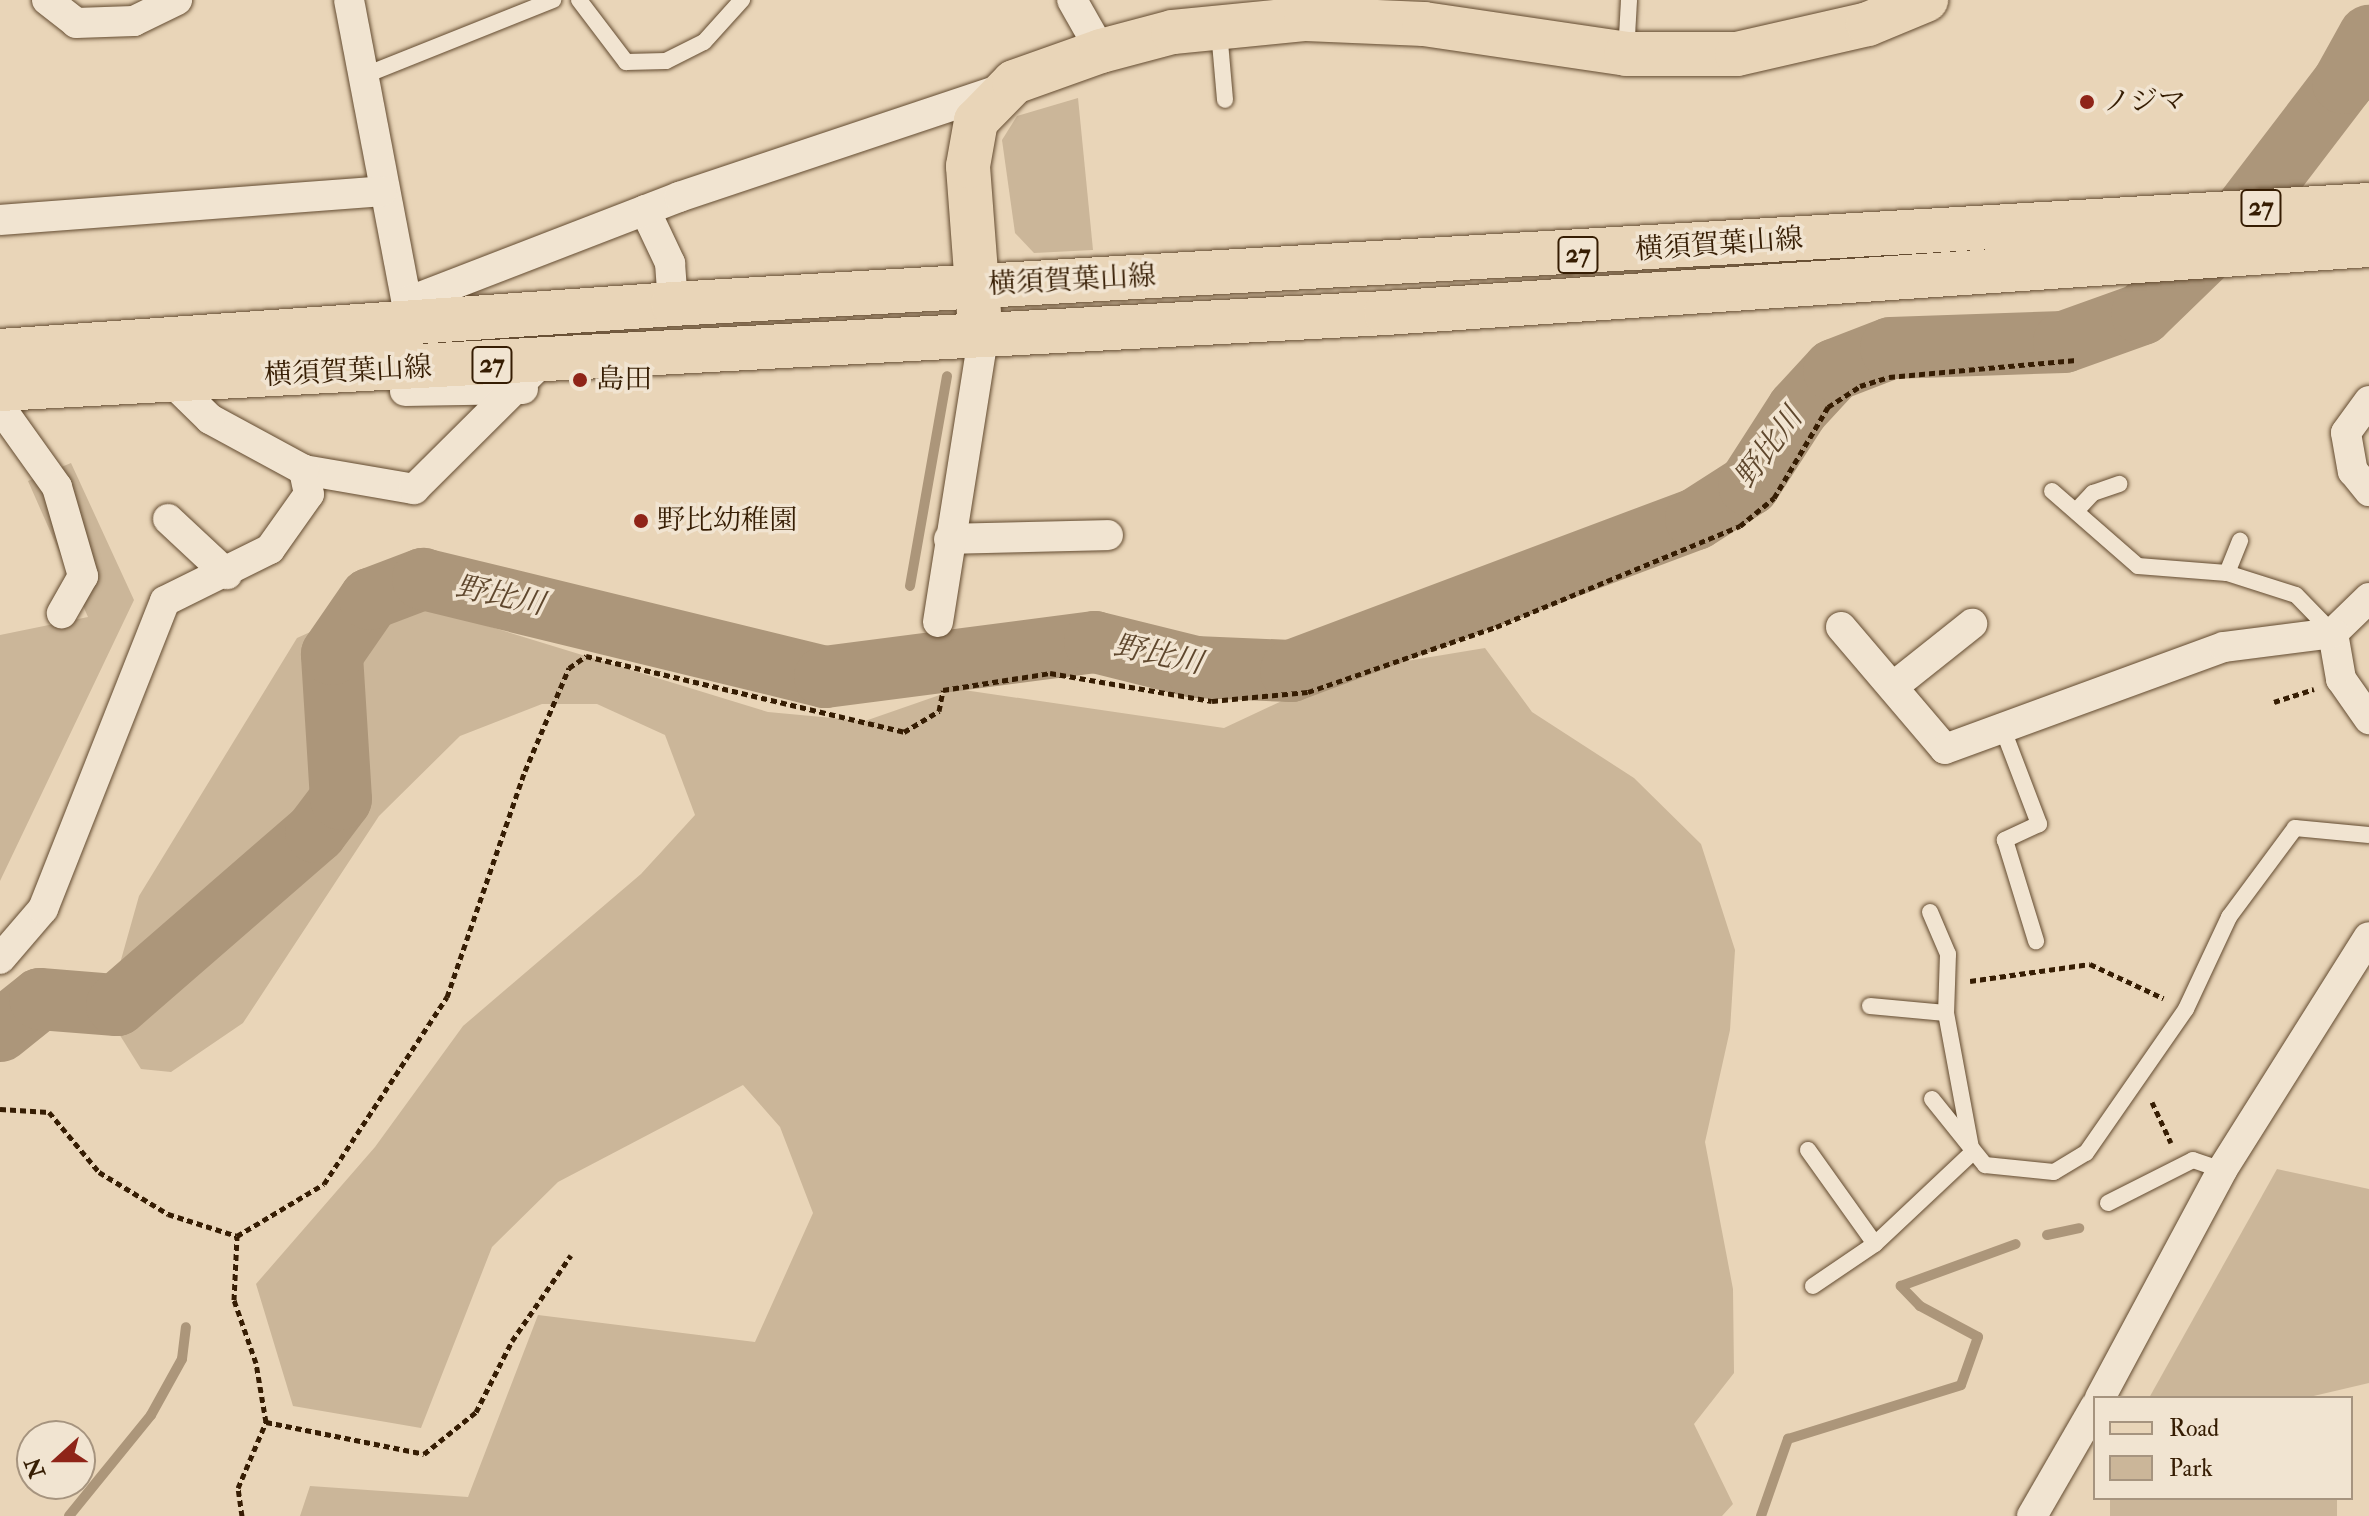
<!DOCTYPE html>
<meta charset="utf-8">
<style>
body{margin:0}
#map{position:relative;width:2369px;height:1516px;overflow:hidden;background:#e9d5b8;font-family:"IM FELL Double Pica","Noto Serif JP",serif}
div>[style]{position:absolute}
.green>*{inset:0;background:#cbb699;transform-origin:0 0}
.stream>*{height:10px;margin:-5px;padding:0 5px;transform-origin:5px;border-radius:5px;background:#ac967a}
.river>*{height:62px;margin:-31px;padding:0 31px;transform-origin:31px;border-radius:31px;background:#ac967a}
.path>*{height:5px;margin-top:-2.5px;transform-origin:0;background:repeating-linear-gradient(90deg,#361d03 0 6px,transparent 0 10px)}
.roads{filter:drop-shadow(0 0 2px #634b30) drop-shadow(0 0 2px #634b30)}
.lane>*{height:16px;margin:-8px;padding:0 8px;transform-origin:8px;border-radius:8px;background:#f1e4d1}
.street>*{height:30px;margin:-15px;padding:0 15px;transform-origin:15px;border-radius:15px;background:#f1e4d1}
.primary>*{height:44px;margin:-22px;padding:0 22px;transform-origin:22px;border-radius:22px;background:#e9d5b8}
.dots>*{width:22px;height:22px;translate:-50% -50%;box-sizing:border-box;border:4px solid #f1e4d1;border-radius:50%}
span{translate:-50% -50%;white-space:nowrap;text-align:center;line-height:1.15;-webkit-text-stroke:7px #f1e4d1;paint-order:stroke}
.shield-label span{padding:2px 6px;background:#f1e4d1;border:2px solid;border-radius:6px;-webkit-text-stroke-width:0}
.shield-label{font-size:26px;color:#361d03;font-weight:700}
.poi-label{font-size:28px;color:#361d03}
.left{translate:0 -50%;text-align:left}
.street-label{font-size:28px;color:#361d03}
.water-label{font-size:30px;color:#5f472d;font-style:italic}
.legend{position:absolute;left:2093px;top:1396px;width:260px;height:104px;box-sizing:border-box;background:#f1e4d1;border:2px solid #a6947f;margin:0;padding:10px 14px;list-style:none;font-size:24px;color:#361d03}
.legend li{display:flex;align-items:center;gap:16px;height:40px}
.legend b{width:40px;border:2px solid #a6947f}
.north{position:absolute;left:16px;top:1420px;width:80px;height:80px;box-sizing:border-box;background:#f1e4d1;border:2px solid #a6947f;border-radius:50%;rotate:249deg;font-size:22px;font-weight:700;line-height:32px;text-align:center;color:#361d03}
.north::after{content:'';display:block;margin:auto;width:28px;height:36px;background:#8f2418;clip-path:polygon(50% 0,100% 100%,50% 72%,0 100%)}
</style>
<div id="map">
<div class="green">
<i style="clip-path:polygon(1078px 98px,1093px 250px,1034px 253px,1015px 233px,1002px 140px,1017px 116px)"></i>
<i style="clip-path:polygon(71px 463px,134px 600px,0 881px,0 635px,88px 617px,28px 481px)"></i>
<i style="clip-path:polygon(390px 596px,768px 712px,865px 721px,957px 689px,1224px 728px,1346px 671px,1485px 648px,1532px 712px,1634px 778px,1701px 844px,1735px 950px,1730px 1030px,1705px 1142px,1733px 1289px,1734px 1373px,1694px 1424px,1733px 1504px,1722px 1516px,300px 1516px,310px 1486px,468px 1497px,538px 1315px,755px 1342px,813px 1213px,780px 1127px,743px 1085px,558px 1182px,492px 1247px,421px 1428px,293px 1406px,256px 1284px,375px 1147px,463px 1026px,641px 874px,695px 815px,665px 735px,597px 704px,542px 704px,460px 736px,379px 816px,243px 1023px,171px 1072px,141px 1069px,106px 1013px,139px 896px,297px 638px)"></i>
<i style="clip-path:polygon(2277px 1169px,2369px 1189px,2369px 1383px,2305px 1398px,2149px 1398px)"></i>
<i style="left:2110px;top:1498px;width:227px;height:19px"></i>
</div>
<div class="stream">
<i style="left:910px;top:586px;width:213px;rotate:-80deg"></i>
<i style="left:2047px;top:1235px;width:33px;rotate:-12deg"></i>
<i style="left:69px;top:1516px;width:130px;rotate:-50.9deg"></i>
<i style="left:151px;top:1415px;width:64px;rotate:-61deg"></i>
<i style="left:182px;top:1359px;width:32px;rotate:-83deg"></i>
<i style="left:1761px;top:1516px;width:82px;rotate:-70.7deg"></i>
<i style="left:1788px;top:1439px;width:181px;rotate:-17.3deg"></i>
<i style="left:1961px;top:1385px;width:51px;rotate:-70.5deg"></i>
<i style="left:1978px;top:1337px;width:66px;rotate:-151.9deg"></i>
<i style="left:1920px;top:1306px;width:28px;rotate:-134deg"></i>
<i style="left:1901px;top:1286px;width:122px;rotate:-20.1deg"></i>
</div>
<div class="river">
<i style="left:0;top:1031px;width:51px;rotate:-38.7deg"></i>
<i style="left:40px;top:999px;width:77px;rotate:4.5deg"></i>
<i style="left:117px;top:1005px;width:264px;rotate:-41deg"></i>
<i style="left:316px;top:832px;width:41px;rotate:-52.9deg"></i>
<i style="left:341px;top:799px;width:145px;rotate:-93.6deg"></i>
<i style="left:332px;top:654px;width:67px;rotate:-55.4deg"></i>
<i style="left:370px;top:599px;width:57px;rotate:-20.7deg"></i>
<i style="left:423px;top:579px;width:414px;rotate:13.7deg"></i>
<i style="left:825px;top:677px;width:272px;rotate:-7.4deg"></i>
<i style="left:1095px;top:642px;width:103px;rotate:14deg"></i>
<i style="left:1195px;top:667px;width:96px;rotate:2.4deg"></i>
<i style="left:1291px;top:671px;width:433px;rotate:-20.6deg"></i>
<i style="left:1696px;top:519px;width:63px;rotate:-32.7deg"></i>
<i style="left:1749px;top:485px;width:90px;rotate:-57.2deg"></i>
<i style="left:1798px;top:409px;width:53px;rotate:-47.3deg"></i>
<i style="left:1834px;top:370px;width:61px;rotate:-21.1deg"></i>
<i style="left:1891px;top:348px;width:173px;rotate:-2deg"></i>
<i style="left:2064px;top:342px;width:83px;rotate:-19.7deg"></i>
<i style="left:2142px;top:314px;width:131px;rotate:-44.1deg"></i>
<i style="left:2236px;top:223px;width:176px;rotate:-52.6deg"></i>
<i style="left:2343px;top:83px;width:54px;rotate:-61deg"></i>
</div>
<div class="path">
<i style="left:2274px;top:702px;width:42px;rotate:-18deg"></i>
<i style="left:1970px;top:981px;width:121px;rotate:-8.1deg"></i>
<i style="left:2090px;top:964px;width:81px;rotate:25deg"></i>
<i style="left:2152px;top:1102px;width:45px;rotate:65.1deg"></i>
<i style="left:0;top:1109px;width:49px;rotate:3.5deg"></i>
<i style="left:49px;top:1112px;width:78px;rotate:50.2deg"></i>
<i style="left:99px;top:1172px;width:81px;rotate:31.3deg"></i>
<i style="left:168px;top:1214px;width:72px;rotate:17.7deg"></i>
<i style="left:266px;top:1422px;width:161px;rotate:11.4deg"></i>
<i style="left:424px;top:1454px;width:67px;rotate:-38.9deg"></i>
<i style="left:476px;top:1412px;width:80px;rotate:-63.1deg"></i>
<i style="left:512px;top:1341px;width:104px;rotate:-55.5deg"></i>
<i style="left:242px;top:1516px;width:28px;rotate:-98deg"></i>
<i style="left:238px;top:1488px;width:72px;rotate:-67deg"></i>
<i style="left:266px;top:1422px;width:60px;rotate:-99.6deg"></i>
<i style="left:256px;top:1363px;width:67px;rotate:-109.2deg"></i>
<i style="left:234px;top:1300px;width:64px;rotate:-87.3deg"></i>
<i style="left:237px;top:1236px;width:101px;rotate:-30.9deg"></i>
<i style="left:324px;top:1184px;width:224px;rotate:-56.7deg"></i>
<i style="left:447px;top:997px;width:239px;rotate:-71deg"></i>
<i style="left:525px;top:771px;width:112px;rotate:-66.9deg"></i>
<i style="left:569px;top:668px;width:21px;rotate:-35deg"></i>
<i style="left:586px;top:656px;width:327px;rotate:13.4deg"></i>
<i style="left:904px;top:732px;width:41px;rotate:-31deg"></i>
<i style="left:939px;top:711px;width:21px;rotate:-79deg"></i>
<i style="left:943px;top:690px;width:108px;rotate:-9deg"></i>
<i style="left:1050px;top:673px;width:164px;rotate:9.8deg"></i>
<i style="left:1212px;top:701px;width:96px;rotate:-5.4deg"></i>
<i style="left:1308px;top:692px;width:199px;rotate:-19.1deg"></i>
<i style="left:1496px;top:627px;width:264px;rotate:-22.5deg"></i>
<i style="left:1740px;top:526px;width:44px;rotate:-39.5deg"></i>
<i style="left:1774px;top:498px;width:106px;rotate:-59.3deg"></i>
<i style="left:1828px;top:407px;width:38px;rotate:-33deg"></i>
<i style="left:1860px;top:386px;width:30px;rotate:-17deg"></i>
<i style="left:1889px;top:377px;width:188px;rotate:-5.2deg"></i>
</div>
<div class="roads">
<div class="lane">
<i style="left:579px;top:0;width:78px;rotate:52.8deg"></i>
<i style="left:626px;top:62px;width:40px;rotate:-1.4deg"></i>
<i style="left:666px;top:61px;width:42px;rotate:-26.6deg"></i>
<i style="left:704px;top:42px;width:57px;rotate:-47.9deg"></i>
<i style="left:1219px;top:31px;width:69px;rotate:85deg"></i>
<i style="left:1626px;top:54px;width:54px;rotate:-86.8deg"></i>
<i style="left:363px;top:76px;width:205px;rotate:-21.8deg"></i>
<i style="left:2052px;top:491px;width:114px;rotate:41.1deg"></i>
<i style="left:2138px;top:566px;width:89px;rotate:4.5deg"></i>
<i style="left:2227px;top:573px;width:72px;rotate:17.7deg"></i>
<i style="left:2296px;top:595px;width:53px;rotate:45.8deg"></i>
<i style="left:2076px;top:511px;width:25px;rotate:-47deg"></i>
<i style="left:2093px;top:493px;width:28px;rotate:-19deg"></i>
<i style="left:2227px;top:573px;width:35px;rotate:-68deg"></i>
<i style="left:2002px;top:727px;width:104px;rotate:69.1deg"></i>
<i style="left:2039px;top:824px;width:38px;rotate:155deg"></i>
<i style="left:2005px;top:840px;width:106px;rotate:72.9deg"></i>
<i style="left:1930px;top:912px;width:46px;rotate:66.8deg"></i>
<i style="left:1948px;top:954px;width:59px;rotate:91.9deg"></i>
<i style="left:1946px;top:1013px;width:137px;rotate:79.5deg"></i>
<i style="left:1870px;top:1006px;width:76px;rotate:5.3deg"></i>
<i style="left:1932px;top:1099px;width:85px;rotate:51.2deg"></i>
<i style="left:1985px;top:1165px;width:69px;rotate:5.8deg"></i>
<i style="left:2054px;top:1172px;width:37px;rotate:-31deg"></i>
<i style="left:2086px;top:1153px;width:175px;rotate:-55.2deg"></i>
<i style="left:2186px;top:1009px;width:102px;rotate:-64.9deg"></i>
<i style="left:2229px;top:917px;width:111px;rotate:-53.4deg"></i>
<i style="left:2295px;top:828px;width:74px;rotate:5.4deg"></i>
<i style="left:1808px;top:1150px;width:115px;rotate:54.5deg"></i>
<i style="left:2108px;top:1203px;width:95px;rotate:-26.8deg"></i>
<i style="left:2193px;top:1160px;width:31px;rotate:19deg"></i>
<i style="left:1813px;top:1286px;width:75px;rotate:-34.1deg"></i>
<i style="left:1875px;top:1244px;width:133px;rotate:-43.2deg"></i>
</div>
<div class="street">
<i style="left:47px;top:0;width:37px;rotate:38deg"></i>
<i style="left:76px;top:23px;width:58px;rotate:-2deg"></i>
<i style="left:134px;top:21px;width:48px;rotate:-26deg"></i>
<i style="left:349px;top:0;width:326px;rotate:79.2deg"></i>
<i style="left:1072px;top:0;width:59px;rotate:60.4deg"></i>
<i style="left:645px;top:210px;width:59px;rotate:64.7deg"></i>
<i style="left:670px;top:263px;width:41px;rotate:85.8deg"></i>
<i style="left:0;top:220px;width:383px;rotate:-4.3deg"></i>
<i style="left:407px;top:302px;width:292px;rotate:-21.1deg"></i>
<i style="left:679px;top:197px;width:334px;rotate:-18.5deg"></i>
<i style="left:405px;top:391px;width:118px;rotate:-1deg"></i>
<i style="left:2369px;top:401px;width:39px;rotate:126deg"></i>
<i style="left:2346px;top:433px;width:39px;rotate:80deg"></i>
<i style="left:2353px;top:471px;width:26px;rotate:51deg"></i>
<i style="left:0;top:407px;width:98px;rotate:54.5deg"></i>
<i style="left:57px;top:487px;width:93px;rotate:73.7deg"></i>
<i style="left:83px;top:576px;width:43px;rotate:119.6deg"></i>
<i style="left:304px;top:470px;width:112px;rotate:9.8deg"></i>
<i style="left:414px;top:489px;width:182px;rotate:-44.8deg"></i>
<i style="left:168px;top:519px;width:81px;rotate:43deg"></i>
<i style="left:949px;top:539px;width:159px;rotate:-1.4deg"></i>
<i style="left:2369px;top:598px;width:50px;rotate:135.8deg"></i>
<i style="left:2333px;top:633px;width:47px;rotate:80.1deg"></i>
<i style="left:2341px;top:679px;width:49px;rotate:55deg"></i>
<i style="left:938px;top:622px;width:293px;rotate:-81deg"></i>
<i style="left:1841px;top:627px;width:160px;rotate:49.6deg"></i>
<i style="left:1945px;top:749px;width:297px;rotate:-20.1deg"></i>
<i style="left:2224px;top:647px;width:110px;rotate:-7.3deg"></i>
<i style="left:1894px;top:686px;width:100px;rotate:-38.5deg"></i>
<i style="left:0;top:959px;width:66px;rotate:-49.3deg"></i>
<i style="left:43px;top:909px;width:331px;rotate:-68.4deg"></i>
<i style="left:165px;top:601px;width:117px;rotate:-26.3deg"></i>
<i style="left:270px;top:549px;width:67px;rotate:-54.7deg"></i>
<i style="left:309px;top:494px;width:25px;rotate:-102deg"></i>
<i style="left:304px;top:470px;width:107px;rotate:-151.5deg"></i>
<i style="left:210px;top:419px;width:54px;rotate:-135.7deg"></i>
<i style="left:2100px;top:1398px;width:259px;rotate:-61.8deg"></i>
<i style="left:2222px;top:1170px;width:275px;rotate:-57.8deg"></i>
<i style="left:2032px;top:1516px;width:126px;rotate:-60deg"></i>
</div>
<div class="primary">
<i style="left:979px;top:313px;width:147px;rotate:-94.3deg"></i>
<i style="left:968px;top:166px;width:46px;rotate:-79.9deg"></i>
<i style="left:976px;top:121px;width:54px;rotate:-45.7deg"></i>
<i style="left:1014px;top:82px;width:92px;rotate:-19.6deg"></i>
<i style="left:1101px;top:51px;width:74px;rotate:-14.8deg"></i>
<i style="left:1173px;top:32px;width:134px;rotate:-5.6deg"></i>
<i style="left:1306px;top:19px;width:118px;rotate:2.4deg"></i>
<i style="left:1424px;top:24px;width:204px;rotate:8.4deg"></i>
<i style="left:1626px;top:54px;width:111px"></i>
<i style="left:1737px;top:54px;width:134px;rotate:-12.9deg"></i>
<i style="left:1868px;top:24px;width:63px;rotate:-22.5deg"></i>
<i style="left:0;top:351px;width:675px;rotate:-3.99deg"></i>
<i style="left:673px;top:304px;width:1699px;rotate:-3.34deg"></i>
<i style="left:0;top:389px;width:1388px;rotate:-3.14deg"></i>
<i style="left:1386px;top:313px;width:985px;rotate:-3.96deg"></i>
</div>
</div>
<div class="dots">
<i style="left:2087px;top:102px;background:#8f2418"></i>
<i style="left:580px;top:380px;background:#8f2418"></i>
<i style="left:641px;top:521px;background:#8f2418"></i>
</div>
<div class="shield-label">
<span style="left:2261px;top:208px">27</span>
<span style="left:1578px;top:255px">27</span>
<span style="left:492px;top:365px">27</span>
</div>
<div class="poi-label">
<span class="left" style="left:2103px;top:102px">ノジマ</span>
<span class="left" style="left:596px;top:380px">島田</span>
<span class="left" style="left:657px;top:521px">野比幼稚園</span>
</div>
<div class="street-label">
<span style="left:1719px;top:245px;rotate:-4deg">横須賀葉山線</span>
<span style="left:1072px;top:281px;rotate:-3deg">横須賀葉山線</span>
<span style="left:348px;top:372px;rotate:-3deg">横須賀葉山線</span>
</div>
<div class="water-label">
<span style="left:1769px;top:448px;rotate:-53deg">野比川</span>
<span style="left:500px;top:596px;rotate:12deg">野比川</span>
<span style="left:1158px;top:655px;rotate:12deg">野比川</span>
</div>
<ul class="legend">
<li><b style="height:10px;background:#e9d5b8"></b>Road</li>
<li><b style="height:22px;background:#cbb699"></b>Park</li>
</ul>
<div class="north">N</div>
</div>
